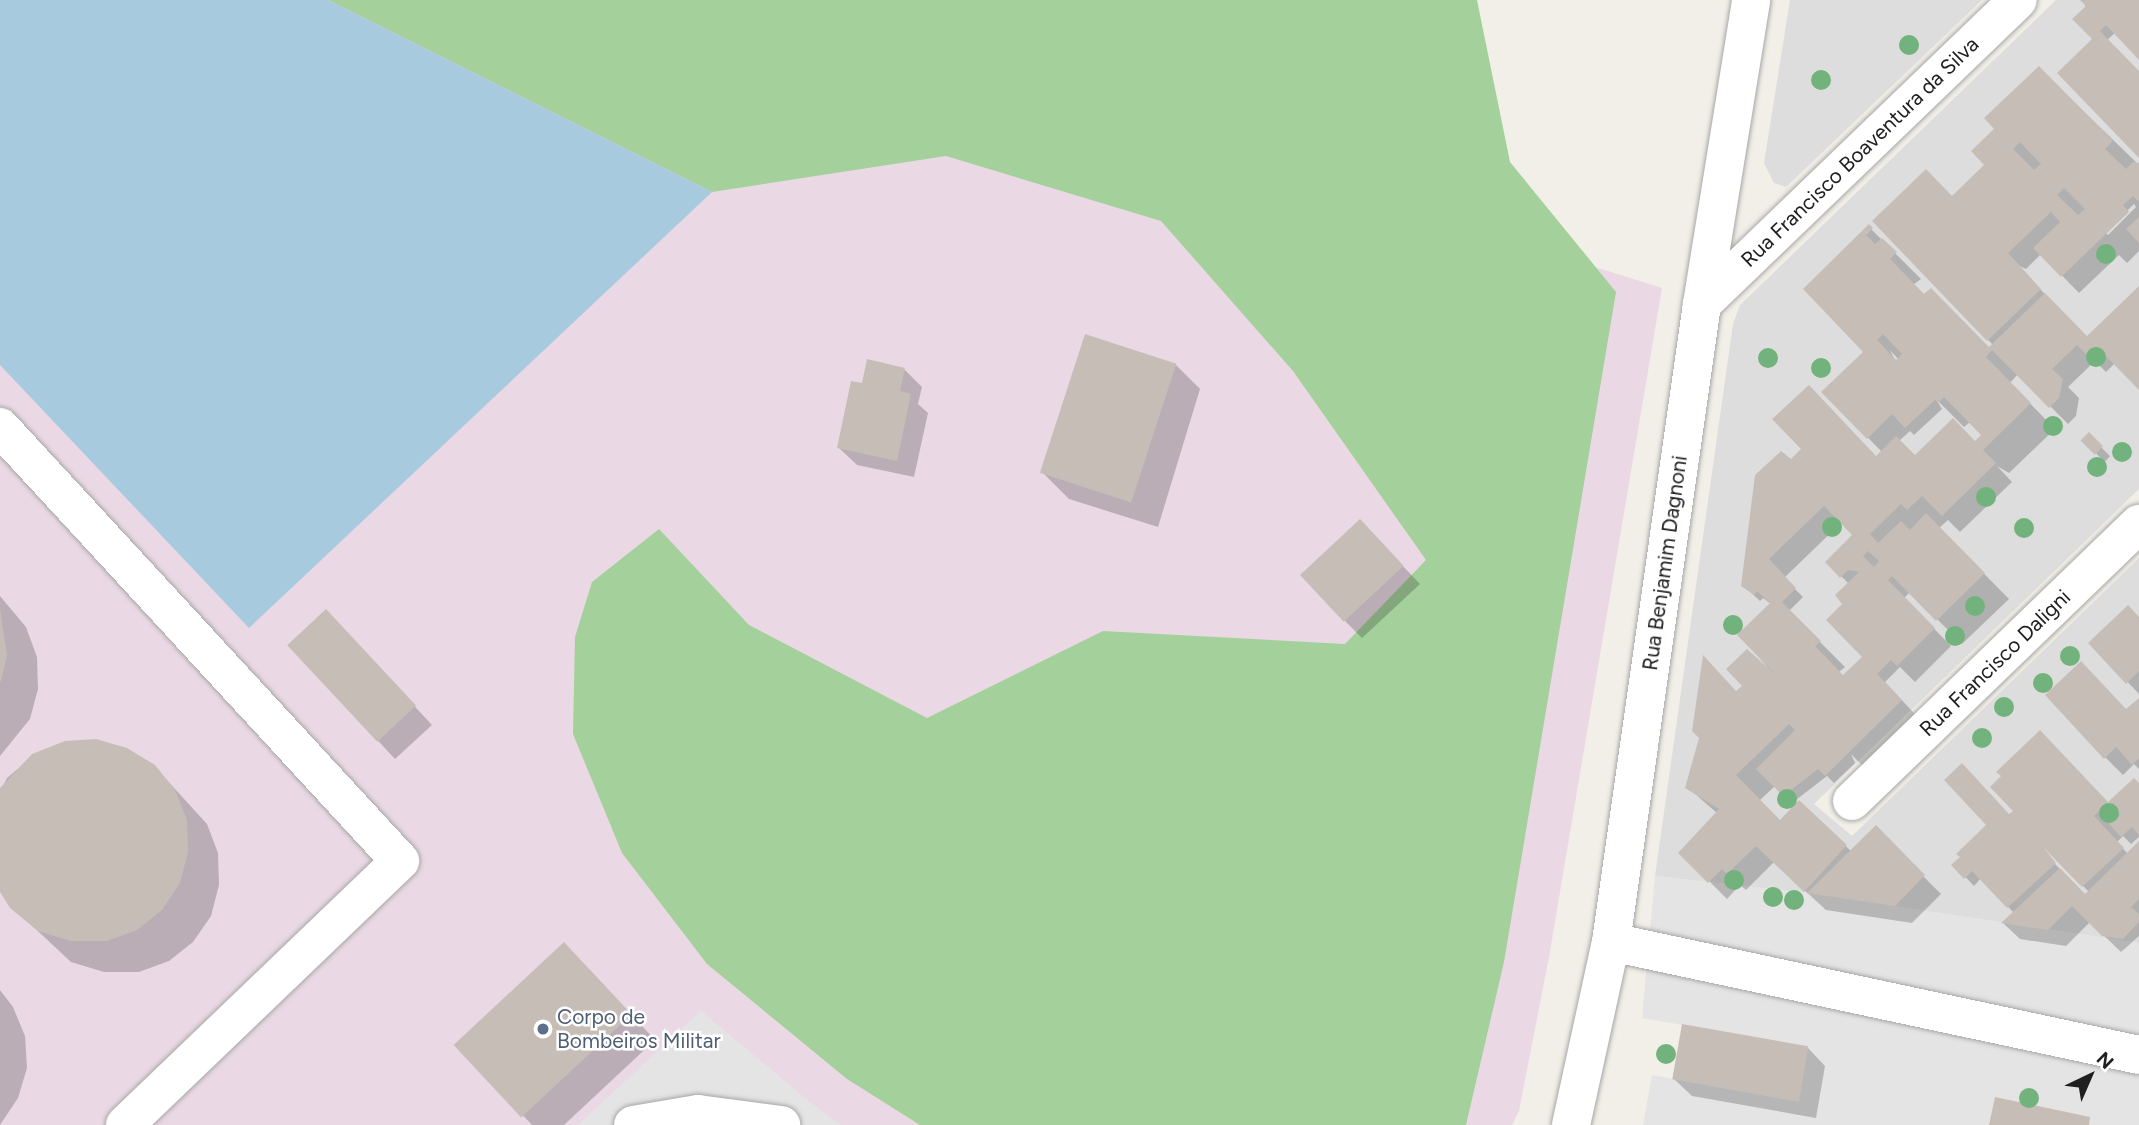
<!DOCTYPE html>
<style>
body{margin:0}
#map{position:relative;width:2139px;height:1125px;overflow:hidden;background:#f1efe7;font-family:Figtree,sans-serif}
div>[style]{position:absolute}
.residential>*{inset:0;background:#dedddd}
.industrial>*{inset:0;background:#ead9e4}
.forest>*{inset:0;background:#a4d09b}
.parking>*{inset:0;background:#e4e4e4}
.water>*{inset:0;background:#a7cade}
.shadow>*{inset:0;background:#0003;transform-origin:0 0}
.building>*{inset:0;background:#c6beb6;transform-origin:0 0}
.roads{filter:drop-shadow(0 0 2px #a7a7a7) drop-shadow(0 0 2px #a7a7a7)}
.minor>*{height:38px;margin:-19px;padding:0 19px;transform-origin:19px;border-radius:19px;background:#fff}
.trees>*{width:20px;height:20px;margin:-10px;border-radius:50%;background:#72b27c}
.dots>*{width:19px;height:19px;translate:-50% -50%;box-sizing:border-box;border:4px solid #fff;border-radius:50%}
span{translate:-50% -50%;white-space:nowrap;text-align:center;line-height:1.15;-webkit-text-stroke:5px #fff;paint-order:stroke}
.street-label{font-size:21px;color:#202020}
.service-label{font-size:21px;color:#4e5e75}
.left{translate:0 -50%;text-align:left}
.north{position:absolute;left:2055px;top:1041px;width:70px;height:70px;-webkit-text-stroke:5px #fff;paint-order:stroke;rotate:44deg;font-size:19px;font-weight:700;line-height:28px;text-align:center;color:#202020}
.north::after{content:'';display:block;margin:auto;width:24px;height:32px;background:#202020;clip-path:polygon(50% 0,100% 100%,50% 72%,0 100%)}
</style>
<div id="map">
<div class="residential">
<i style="clip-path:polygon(1790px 0,1982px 0,1786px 187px,1774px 183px,1764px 163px)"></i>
<i style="clip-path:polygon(2056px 0,2139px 0,2139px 489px,1814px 804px,1852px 836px,2139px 558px,2139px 943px,1807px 893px,1655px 876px,1733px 324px,1740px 305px)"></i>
</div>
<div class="industrial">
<i style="clip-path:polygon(0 0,744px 0,1662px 288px,1549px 957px,1519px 1111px,1512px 1125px,0 1125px)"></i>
</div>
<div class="forest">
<i style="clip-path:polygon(328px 0,1477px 0,1510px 162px,1616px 292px,1504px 962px,1466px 1125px,920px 1125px,847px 1079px,707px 964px,622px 853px,573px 734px,575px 637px,592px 582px,659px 529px,749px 625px,927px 718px,1103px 631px,1345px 644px,1426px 560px,1293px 371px,1161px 221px,946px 156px,712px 192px)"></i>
</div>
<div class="parking">
<i style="clip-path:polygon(1655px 876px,1807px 893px,2139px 943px,2139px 1125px,1643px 1125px,1652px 1075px,1799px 1102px,1808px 1047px,1642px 1018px)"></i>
<i style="clip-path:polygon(701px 1011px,806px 1099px,841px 1125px,578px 1125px)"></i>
</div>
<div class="water">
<i style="clip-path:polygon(0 0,328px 0,712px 192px,249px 628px,0 365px)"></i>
</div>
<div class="shadow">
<i style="clip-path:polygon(2083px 0,2139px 0,2139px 57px,2115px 33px,2107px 40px,2139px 73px,2139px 155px)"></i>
<i style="clip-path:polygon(evenodd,2039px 68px,2139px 165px,2139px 251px,2127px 263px,2119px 255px,2079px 293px,2041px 254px,2026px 269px,2017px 265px,2088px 339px,2139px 289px,2139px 387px,2115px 363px,2106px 372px,2095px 361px,2068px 387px,2079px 398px,2076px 416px,2068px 424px,2018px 374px,2010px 383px,2055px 429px,2009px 473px,1997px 466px,2012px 482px,1960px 532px,1948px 520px,1939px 528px,2009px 599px,1962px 644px,1910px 592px,1904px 598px,1951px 646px,1915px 682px,1900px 667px,1885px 682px,1926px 726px,1874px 777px,1851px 754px,1855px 763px,1834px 783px,1827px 776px,1792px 803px,1775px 786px,1759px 801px,1780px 822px,1799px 802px,1851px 851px,1875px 828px,1941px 894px,1912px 923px,1826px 910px,1774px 862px,1746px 890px,1740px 885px,1727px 899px,1681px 853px,1717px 813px,1687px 787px,1737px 693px,1774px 675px,1740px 635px,1771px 604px,1763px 598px,1760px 601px,1743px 585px,1791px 461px,1876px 458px,1882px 452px,1823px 392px,1865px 352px,1805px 289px,1869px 227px,1921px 279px,1913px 285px,1990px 349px,1993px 345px,1874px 221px,1953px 198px,1986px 165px,1997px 129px,2039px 68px,2134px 204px,2136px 207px,2108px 235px,2105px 232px,2134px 204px,2039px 68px,1890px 350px,1899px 360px,1896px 362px,1890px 350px,2039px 68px,1936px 399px,1964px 427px,1970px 422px,1983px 435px,1975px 443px,1915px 458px,1899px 441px,1910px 431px,1914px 435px,1942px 409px,1936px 399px,2039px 68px,1842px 522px,1866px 551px,1827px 562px,1849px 584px,1845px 604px,1864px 657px,1844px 677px,1839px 672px,1845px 667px,1789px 611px,1803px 597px,1784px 578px,1842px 522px)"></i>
<i style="clip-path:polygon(1175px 364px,1200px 389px,1158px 527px,1069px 499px,1044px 474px)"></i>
<i style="clip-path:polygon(905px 370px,922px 387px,918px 404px,928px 413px,914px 477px,857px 465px,839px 448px,864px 385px)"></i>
<i style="left:2089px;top:435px;width:30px;height:8px;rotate:45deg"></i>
<i style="clip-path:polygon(1377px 539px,1420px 584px,1362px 638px,1345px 621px)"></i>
<i style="clip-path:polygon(0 596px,26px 627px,37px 657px,38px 689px,30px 719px,0 756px)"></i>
<i style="clip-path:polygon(2139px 619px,2139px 694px,2091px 643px)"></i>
<i style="clip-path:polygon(343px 629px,432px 725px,395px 759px,289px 645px)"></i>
<i style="clip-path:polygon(2139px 700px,2139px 769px,2134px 764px,2123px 775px,2105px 757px,2127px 711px)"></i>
<i style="clip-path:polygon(33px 756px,154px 766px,207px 824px,218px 853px,219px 885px,211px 916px,193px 942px,169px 961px,139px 972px,104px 972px,71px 962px,12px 907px,0 888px,0 792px,7px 778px)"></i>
<i style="clip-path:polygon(evenodd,2065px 758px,2109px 804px,2134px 780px,2139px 785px,2139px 837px,2131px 844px,2123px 836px,2117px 842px,2128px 854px,2139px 843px,2139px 936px,2121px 952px,2090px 922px,2066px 946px,2020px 939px,2003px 923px,2014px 913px,1981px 878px,1974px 886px,1954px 865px,2010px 816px,2065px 758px,2033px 835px,2089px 892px,2085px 896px,2030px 837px,2033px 835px)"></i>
<i style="clip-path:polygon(589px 969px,655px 1040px,564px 1125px,532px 1125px,456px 1045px)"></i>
<i style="clip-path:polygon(0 990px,13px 1007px,25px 1036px,27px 1068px,18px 1098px,0 1125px)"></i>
<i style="clip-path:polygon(1808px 1048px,1825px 1066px,1816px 1118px,1692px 1096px,1674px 1079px)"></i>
</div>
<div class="building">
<i style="clip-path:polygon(2080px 0,2139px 0,2139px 60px,2106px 25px,2100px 31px,2139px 71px,2139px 158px,2057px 73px,2092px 39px,2072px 19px,2086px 6px)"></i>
<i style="clip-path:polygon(evenodd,2039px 66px,2113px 141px,2105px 149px,2126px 169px,2133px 162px,2139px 163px,2139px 202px,2133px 196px,2123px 205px,2129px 212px,2061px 277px,2033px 248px,2060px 222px,2051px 212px,2008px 253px,2041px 289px,1987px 341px,1872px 221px,1926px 169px,1952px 196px,1984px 165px,1971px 151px,1994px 129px,1984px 118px,2039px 66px,2020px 142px,2041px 164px,2034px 170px,2013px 149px,2020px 142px,2039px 66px,2064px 188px,2085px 209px,2078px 215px,2057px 195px,2064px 188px)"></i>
<i style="clip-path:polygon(2139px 217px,2139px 243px,2126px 229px)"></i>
<i style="clip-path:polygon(evenodd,1869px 224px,1873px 228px,1866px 235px,1875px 244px,1882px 238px,1897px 252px,1890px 259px,1924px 294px,1931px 288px,1989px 347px,2045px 293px,2087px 336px,2139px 286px,2139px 390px,2097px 347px,2088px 356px,2077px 345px,2052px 369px,2063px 379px,2059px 398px,2049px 408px,1992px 350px,1986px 357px,2031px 403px,1983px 450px,1996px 463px,1942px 516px,1922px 496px,1907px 510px,1901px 504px,1870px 534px,1878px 543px,1901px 521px,1910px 530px,1926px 513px,1985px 573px,1936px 621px,1892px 576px,1888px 580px,1935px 628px,1897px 666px,1891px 660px,1877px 674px,1902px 700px,1825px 776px,1818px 769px,1783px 796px,1756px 769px,1795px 730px,1789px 724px,1736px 775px,1780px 820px,1799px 800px,1847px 845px,1804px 892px,1756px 846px,1727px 874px,1722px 869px,1708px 883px,1678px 853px,1719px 809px,1685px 788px,1699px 738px,1692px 731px,1703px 655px,1736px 691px,1742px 686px,1726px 669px,1747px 649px,1776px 675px,1737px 635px,1770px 603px,1757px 591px,1754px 595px,1741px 586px,1755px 475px,1781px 451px,1791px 459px,1801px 449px,1772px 419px,1809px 385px,1876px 456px,1896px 436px,1915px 455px,1953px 418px,1975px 441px,1981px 435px,1944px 397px,1938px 403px,1935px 400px,1905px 428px,1892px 414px,1867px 439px,1821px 392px,1863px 352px,1803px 289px,1869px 224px,1883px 334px,1902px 354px,1896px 360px,1877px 340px,1883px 334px,1869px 224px,1824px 506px,1852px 535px,1825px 562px,1840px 578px,1848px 570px,1859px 572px,1835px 595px,1842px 604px,1826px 620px,1862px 657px,1843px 675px,1815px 646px,1821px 641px,1782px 602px,1796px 588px,1769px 559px,1824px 506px,1869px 224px,1868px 551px,1879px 561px,1874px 567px,1863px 556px,1868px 551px)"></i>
<i style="left:1085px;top:334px;width:96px;height:146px;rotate:18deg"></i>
<i style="clip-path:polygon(867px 359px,905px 368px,900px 391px,911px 394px,897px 461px,837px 448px,851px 381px,862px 383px)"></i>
<i style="left:2089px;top:432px;width:20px;height:12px;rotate:45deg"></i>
<i style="left:1360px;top:519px;width:64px;height:82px;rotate:47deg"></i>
<i style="clip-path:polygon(2128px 605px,2139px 617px,2139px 671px,2126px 684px,2088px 643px)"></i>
<i style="clip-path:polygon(0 609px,7px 656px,1px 681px,0 681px)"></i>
<i style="left:326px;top:609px;width:132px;height:53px;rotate:47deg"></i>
<i style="clip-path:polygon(2081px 661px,2126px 709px,2139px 698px,2139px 758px,2132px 765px,2116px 747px,2104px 759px,2045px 695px)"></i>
<i style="clip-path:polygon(2040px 730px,2108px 802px,2094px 816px,2124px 848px,2082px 887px,2043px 847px,2056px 863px,2007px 908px,1972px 871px,1964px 879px,1951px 865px,1960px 857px,1956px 854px,1986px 825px,1944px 780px,1962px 763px,2009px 814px,2013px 811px,1990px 787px,2001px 776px,1996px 772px)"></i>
<i style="clip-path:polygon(96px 739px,127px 748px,155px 765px,175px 790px,187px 820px,188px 852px,180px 883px,162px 910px,137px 930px,107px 941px,71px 941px,38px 931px,10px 908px,0 892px,0 788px,32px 754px,65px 741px)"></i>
<i style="clip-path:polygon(2134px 778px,2139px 783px,2139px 835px,2132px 827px,2121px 837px,2109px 824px,2120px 815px,2108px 802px)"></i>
<i style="clip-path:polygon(1876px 825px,1925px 875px,1895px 906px,1807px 893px)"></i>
<i style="clip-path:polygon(2139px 841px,2139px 899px,2131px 907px,2139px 914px,2139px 922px,2123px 939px,2102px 936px,2072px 906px,2048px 930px,2001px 923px,2060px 868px,2085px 894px)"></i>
<i style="left:564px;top:942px;width:99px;height:151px;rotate:47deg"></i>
<i style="left:1682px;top:1024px;width:128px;height:56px;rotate:10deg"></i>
<i style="clip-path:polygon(1995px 1097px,2090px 1117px,2089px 1125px,1989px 1125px)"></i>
</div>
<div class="roads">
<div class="minor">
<i style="left:1702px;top:304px;width:438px;rotate:-43.9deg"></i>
<i style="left:0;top:427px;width:590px;rotate:47.33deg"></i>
<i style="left:400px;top:861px;width:381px;rotate:136.2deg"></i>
<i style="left:1852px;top:801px;width:399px;rotate:-44deg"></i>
<i style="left:1611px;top:942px;width:540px;rotate:12.08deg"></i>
<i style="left:633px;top:1125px;width:66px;rotate:-9.6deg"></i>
<i style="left:698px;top:1114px;width:84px;rotate:7.5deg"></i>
<i style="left:1571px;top:1125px;width:187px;rotate:-77.7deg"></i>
<i style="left:1611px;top:942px;width:644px;rotate:-81.88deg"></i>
<i style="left:1702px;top:304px;width:308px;rotate:-80.8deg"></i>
</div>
</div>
<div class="trees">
<i style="left:1909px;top:45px"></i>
<i style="left:1821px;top:80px"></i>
<i style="left:2106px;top:254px"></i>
<i style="left:2096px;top:357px"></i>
<i style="left:1768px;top:358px"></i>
<i style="left:1821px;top:368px"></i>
<i style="left:2053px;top:426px"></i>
<i style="left:2122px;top:452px"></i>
<i style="left:2097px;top:467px"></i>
<i style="left:1986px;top:497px"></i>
<i style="left:1832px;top:527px"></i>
<i style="left:2024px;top:528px"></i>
<i style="left:1975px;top:606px"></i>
<i style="left:1733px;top:625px"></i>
<i style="left:1955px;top:636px"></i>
<i style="left:2070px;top:656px"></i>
<i style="left:2043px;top:683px"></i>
<i style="left:2004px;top:707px"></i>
<i style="left:1982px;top:738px"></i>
<i style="left:1787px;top:799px"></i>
<i style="left:2109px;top:813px"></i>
<i style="left:1734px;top:880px"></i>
<i style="left:1773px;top:897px"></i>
<i style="left:1794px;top:900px"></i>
<i style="left:1666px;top:1054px"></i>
<i style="left:2029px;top:1098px"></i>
</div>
<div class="dots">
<i style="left:543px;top:1029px;background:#5c6f8a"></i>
</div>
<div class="street-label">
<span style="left:1860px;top:152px;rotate:-44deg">Rua Francisco Boaventura da Silva</span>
<span style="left:1665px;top:563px;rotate:-82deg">Rua Benjamim Dagnoni</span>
<span style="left:1995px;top:663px;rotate:-44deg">Rua Francisco Daligni</span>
</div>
<div class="service-label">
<span class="left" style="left:557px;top:1029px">Corpo de<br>Bombeiros Militar</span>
</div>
<div class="north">N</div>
</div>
